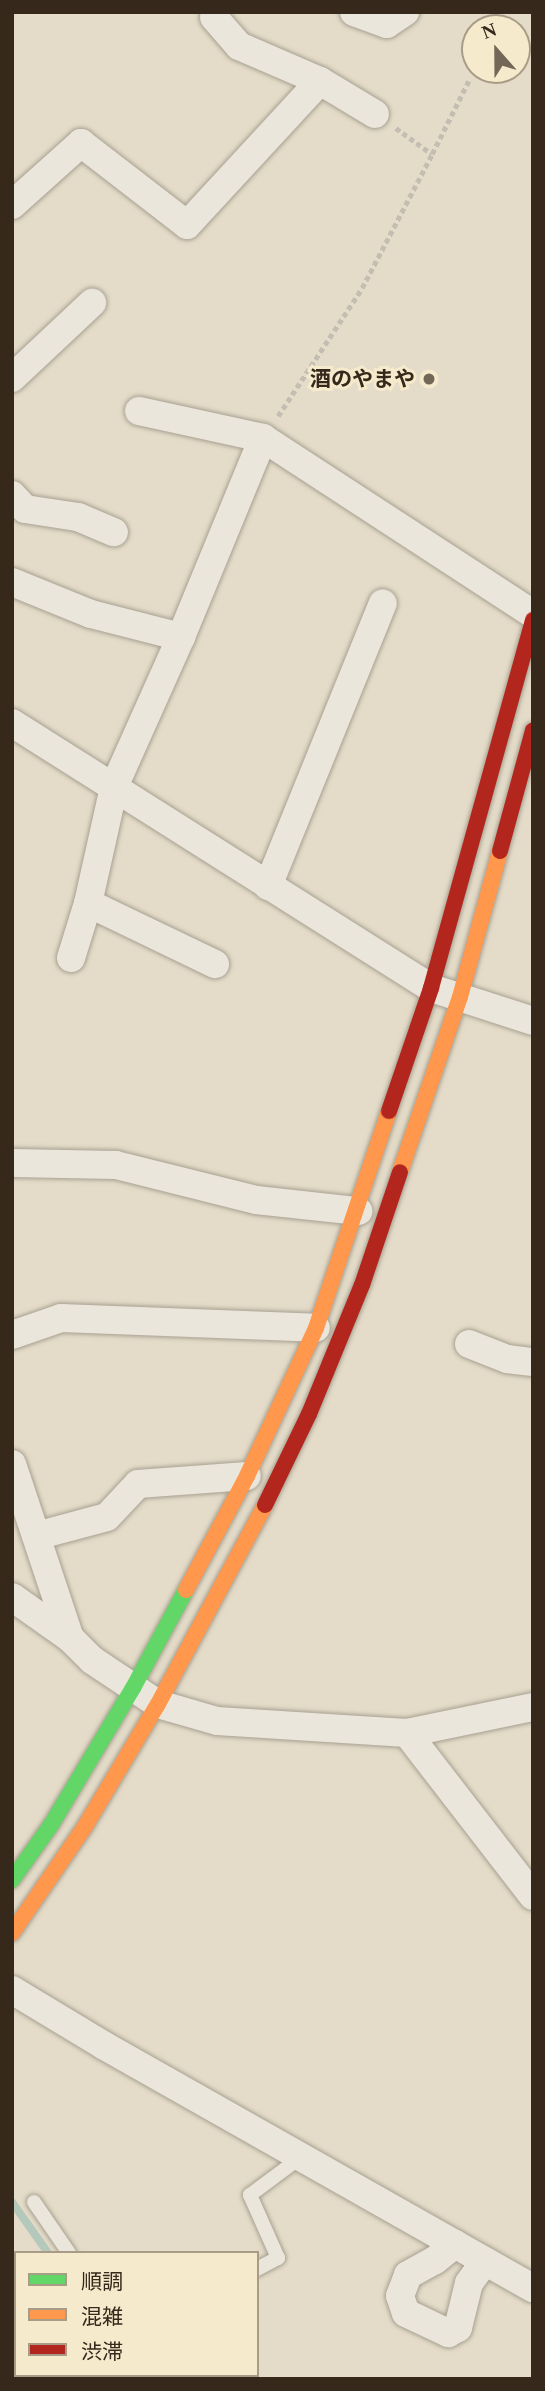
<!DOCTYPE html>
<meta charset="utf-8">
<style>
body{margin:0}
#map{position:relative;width:545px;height:2391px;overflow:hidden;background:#e4dcc8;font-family:"Times New Roman","Noto Sans JP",serif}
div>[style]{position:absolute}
.stream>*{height:8px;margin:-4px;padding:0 4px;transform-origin:4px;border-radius:4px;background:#b5c8bc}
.path>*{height:4.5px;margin-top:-2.25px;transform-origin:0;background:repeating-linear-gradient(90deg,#c3bdb2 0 5px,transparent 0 8.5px)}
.roads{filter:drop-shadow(0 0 2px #a8a092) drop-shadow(0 0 2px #a8a092)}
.lane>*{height:14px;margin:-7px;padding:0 7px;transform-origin:7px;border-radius:7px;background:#ebe6db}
.street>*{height:28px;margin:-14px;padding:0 14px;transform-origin:14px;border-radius:14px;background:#ebe6db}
.fast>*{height:16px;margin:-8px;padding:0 8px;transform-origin:8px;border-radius:8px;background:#63d668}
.slow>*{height:16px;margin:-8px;padding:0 8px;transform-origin:8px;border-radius:8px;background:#ff974d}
.jam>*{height:16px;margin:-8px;padding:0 8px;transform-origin:8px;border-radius:8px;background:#b3261e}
.dots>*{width:19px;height:19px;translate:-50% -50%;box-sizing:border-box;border:4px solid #f6eacd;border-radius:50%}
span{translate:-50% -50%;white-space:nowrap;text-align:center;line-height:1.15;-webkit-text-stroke:6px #f6eacd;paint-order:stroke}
.poi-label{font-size:21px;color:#36281b;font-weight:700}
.right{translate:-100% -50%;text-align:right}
.frame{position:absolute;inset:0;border:14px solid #36281b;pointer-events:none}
.legend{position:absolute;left:14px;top:2251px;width:245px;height:126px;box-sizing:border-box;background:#f6eacd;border:2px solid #a99c86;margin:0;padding:9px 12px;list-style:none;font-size:21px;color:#36281b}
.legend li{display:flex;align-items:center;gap:14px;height:35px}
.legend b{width:35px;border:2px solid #a99c86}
.north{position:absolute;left:461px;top:14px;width:70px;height:70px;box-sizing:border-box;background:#f6eacd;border:2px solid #a99c86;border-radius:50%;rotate:339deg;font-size:19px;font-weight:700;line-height:28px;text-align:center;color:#36281b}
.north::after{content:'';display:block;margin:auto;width:24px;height:32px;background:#736758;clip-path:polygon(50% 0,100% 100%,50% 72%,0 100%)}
</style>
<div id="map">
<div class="stream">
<i style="left:12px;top:2202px;width:62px;rotate:54.8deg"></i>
<i style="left:133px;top:2375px;width:5px;rotate:53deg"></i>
</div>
<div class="path">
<i style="left:396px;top:128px;width:44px;rotate:35.8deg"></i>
<i style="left:432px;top:154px;width:85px;rotate:-63.4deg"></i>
<i style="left:278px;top:416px;width:153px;rotate:-56.7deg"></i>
<i style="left:362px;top:288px;width:151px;rotate:-62.4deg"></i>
</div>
<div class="roads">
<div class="lane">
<i style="left:34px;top:2202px;width:62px;rotate:55.5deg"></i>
<i style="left:257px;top:2269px;width:24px;rotate:-28deg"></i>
<i style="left:278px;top:2258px;width:69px;rotate:-114deg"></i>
<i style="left:250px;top:2195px;width:64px;rotate:-36.7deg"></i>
</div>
<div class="street">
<i style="left:354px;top:12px;width:35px;rotate:20deg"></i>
<i style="left:387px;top:24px;width:22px;rotate:-34deg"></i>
<i style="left:320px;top:81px;width:64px;rotate:31deg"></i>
<i style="left:12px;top:205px;width:93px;rotate:-41.9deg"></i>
<i style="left:81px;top:143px;width:134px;rotate:37.7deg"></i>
<i style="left:187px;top:225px;width:196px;rotate:-47.3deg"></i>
<i style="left:320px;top:81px;width:88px;rotate:-156.6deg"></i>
<i style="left:239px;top:46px;width:38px;rotate:-131deg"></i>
<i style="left:12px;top:378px;width:110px;rotate:-43.2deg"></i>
<i style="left:139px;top:411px;width:127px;rotate:12.3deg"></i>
<i style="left:263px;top:438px;width:322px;rotate:33.1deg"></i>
<i style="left:12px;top:495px;width:19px;rotate:47deg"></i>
<i style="left:25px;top:509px;width:54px;rotate:8.6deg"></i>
<i style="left:78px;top:517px;width:39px;rotate:23deg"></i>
<i style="left:12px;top:582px;width:85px;rotate:22.1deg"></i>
<i style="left:91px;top:614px;width:93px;rotate:14.3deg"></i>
<i style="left:181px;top:637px;width:164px;rotate:114.1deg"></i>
<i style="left:114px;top:787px;width:119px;rotate:102.6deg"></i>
<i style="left:181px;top:637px;width:215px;rotate:-67.6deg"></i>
<i style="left:12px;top:723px;width:496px;rotate:32.3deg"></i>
<i style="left:431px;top:988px;width:107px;rotate:17.9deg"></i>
<i style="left:268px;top:886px;width:305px;rotate:-67.9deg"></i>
<i style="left:71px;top:958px;width:58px;rotate:-72.8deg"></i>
<i style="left:88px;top:903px;width:141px;rotate:25.7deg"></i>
<i style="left:12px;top:1163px;width:104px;rotate:1.1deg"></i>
<i style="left:116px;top:1165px;width:144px;rotate:14deg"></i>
<i style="left:256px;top:1200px;width:103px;rotate:6.2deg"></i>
<i style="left:12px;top:1335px;width:52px;rotate:-19.1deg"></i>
<i style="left:61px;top:1318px;width:255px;rotate:2.2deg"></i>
<i style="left:469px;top:1344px;width:41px;rotate:21.5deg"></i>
<i style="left:507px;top:1359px;width:26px;rotate:7deg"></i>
<i style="left:12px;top:1464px;width:183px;rotate:71.6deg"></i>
<i style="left:36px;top:1536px;width:73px;rotate:-15deg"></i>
<i style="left:107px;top:1517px;width:45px;rotate:-46.8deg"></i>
<i style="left:138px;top:1484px;width:109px;rotate:-4.2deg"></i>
<i style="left:12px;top:1597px;width:71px;rotate:35.3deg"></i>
<i style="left:70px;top:1638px;width:31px;rotate:45deg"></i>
<i style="left:92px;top:1660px;width:79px;rotate:33.7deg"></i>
<i style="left:158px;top:1704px;width:61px;rotate:16.1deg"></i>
<i style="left:217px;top:1721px;width:190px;rotate:3.6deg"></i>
<i style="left:407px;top:1733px;width:129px;rotate:-11.7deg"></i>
<i style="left:407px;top:1733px;width:206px;rotate:52.3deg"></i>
<i style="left:12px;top:1990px;width:106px;rotate:31.1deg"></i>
<i style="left:103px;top:2045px;width:494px;rotate:29.5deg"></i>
<i style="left:455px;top:2244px;width:26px;rotate:141deg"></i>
<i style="left:435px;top:2260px;width:31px;rotate:151deg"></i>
<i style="left:408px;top:2275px;width:22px;rotate:111deg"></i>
<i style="left:400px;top:2296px;width:18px;rotate:71deg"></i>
<i style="left:406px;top:2313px;width:47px;rotate:25.5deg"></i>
<i style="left:448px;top:2333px;width:11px;rotate:-27deg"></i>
<i style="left:458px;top:2328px;width:46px;rotate:-76.3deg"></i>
<i style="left:469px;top:2283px;width:27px;rotate:-54deg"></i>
<i style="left:12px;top:2368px;width:5px;rotate:-37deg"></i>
</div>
<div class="fast">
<i style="left:12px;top:1880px;width:67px;rotate:-54.7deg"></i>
<i style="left:51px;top:1825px;width:160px;rotate:-59.1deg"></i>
<i style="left:133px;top:1688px;width:111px;rotate:-61.6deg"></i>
</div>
<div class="slow">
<i style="left:400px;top:1172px;width:185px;rotate:-71.1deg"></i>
<i style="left:460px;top:997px;width:151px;rotate:-74.7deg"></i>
<i style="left:186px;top:1590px;width:129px;rotate:-61.8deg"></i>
<i style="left:247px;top:1476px;width:163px;rotate:-65deg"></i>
<i style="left:316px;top:1328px;width:229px;rotate:-71.4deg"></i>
<i style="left:12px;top:1933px;width:127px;rotate:-55.6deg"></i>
<i style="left:84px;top:1828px;width:144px;rotate:-59.2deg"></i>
<i style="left:158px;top:1704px;width:226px;rotate:-61.7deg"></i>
</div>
<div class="jam">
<i style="left:500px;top:851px;width:125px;rotate:-74.7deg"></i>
<i style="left:389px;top:1111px;width:130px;rotate:-71.1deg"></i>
<i style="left:431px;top:988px;width:382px;rotate:-74.5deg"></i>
<i style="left:265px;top:1505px;width:101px;rotate:-64.2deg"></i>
<i style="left:309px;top:1414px;width:139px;rotate:-67.7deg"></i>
<i style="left:362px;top:1285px;width:119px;rotate:-71.4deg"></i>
</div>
</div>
<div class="dots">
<i style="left:429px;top:379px;background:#736758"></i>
</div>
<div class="poi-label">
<span class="right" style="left:415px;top:379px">酒のやまや</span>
</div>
<div class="frame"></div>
<ul class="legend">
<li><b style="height:9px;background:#63d668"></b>順調</li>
<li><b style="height:9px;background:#ff974d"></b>混雑</li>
<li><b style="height:9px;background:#b3261e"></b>渋滞</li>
</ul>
<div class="north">N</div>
</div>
